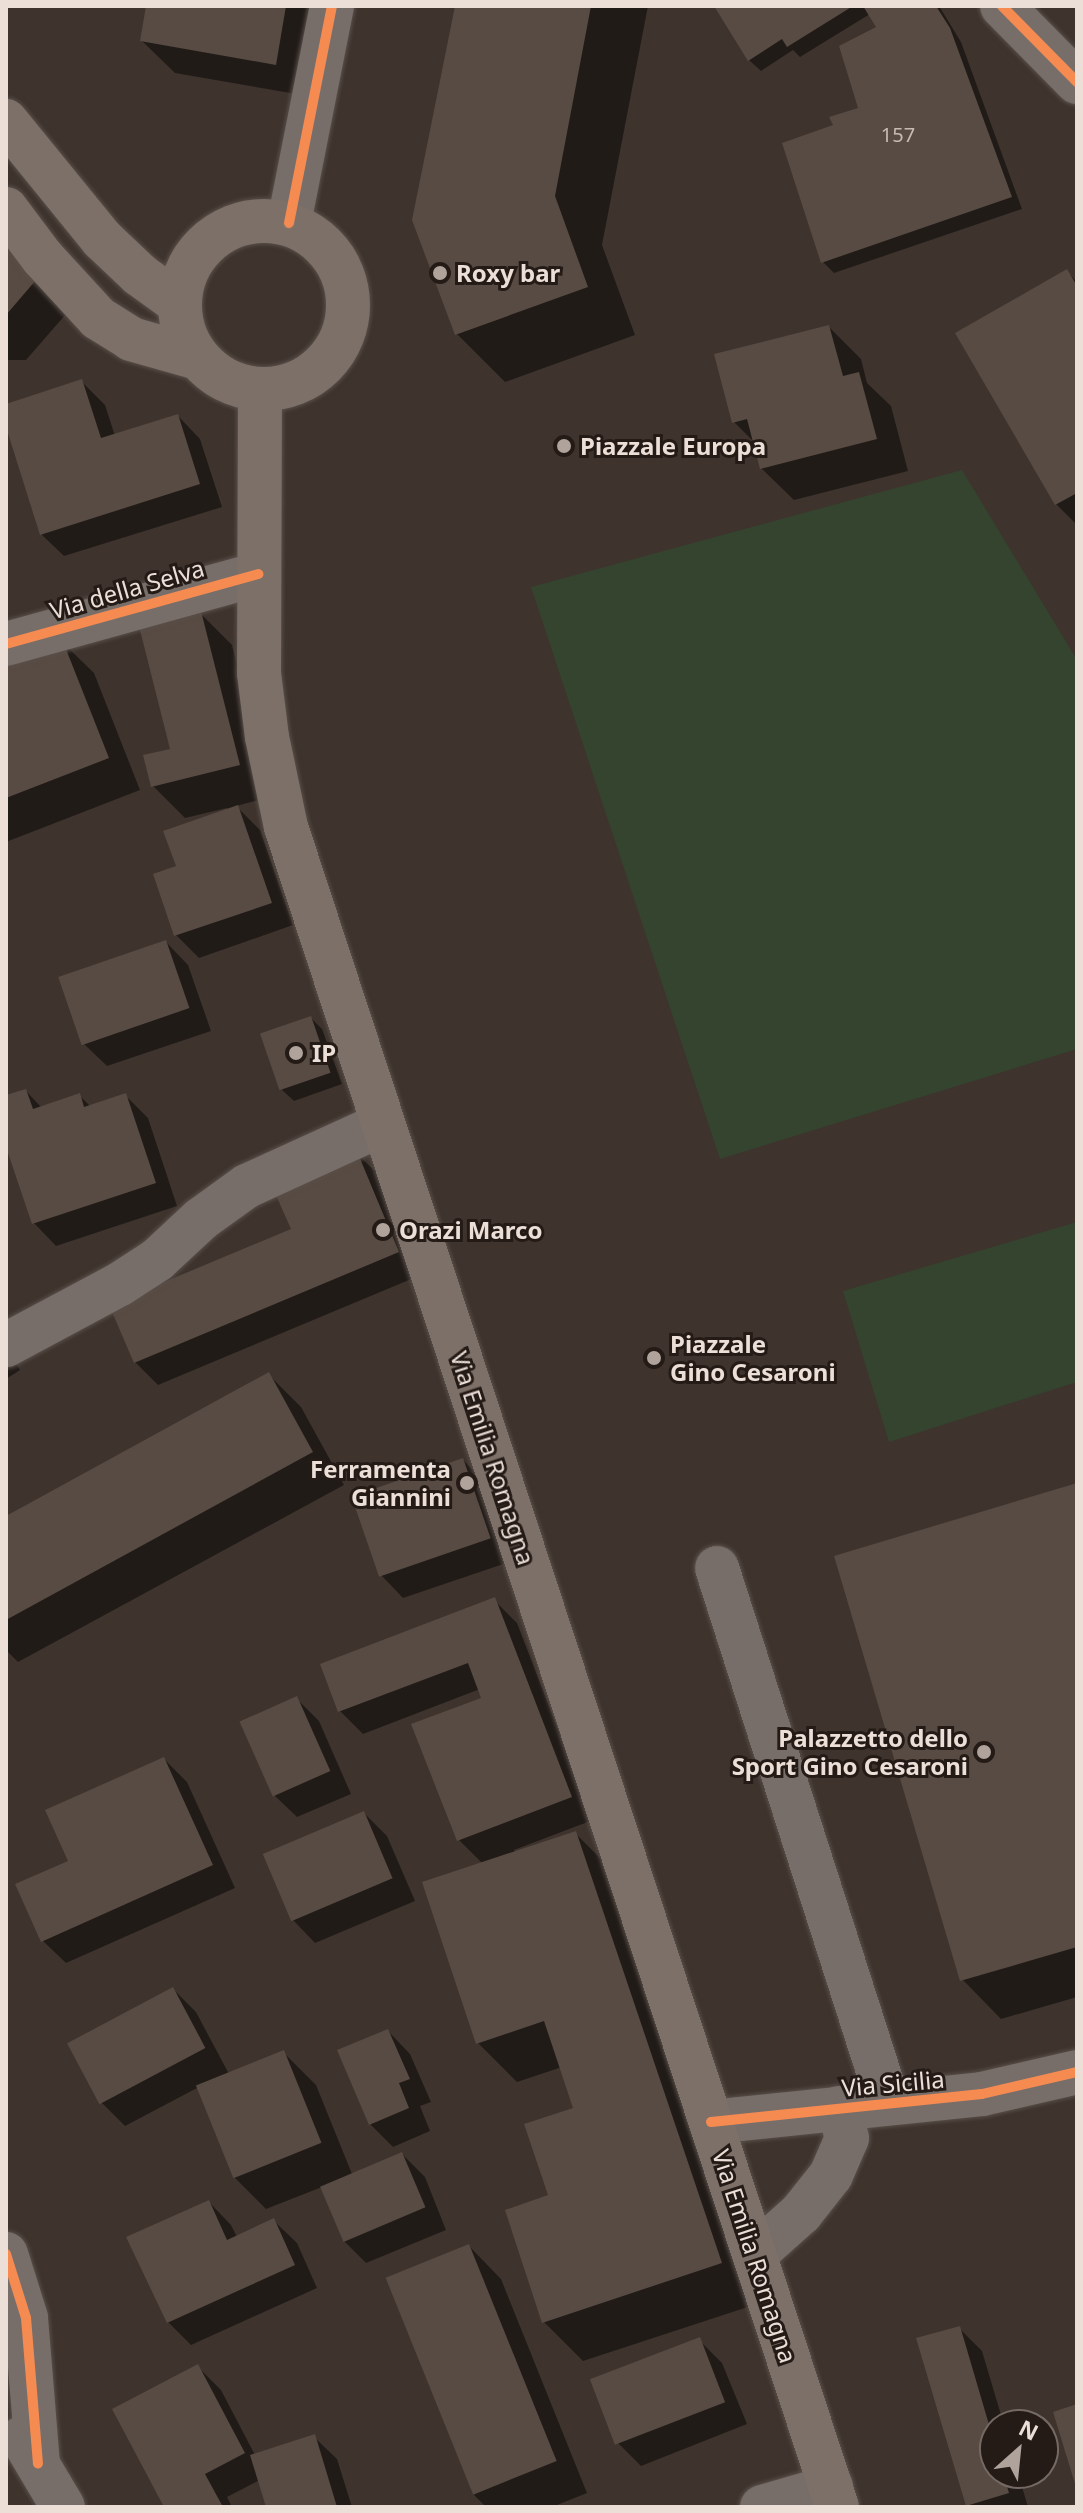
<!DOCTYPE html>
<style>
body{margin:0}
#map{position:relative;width:1083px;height:2513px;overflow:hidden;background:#3e332d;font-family:"Noto Sans",sans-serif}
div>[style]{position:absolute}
.green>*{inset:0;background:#34442f}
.shadow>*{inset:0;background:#0007}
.building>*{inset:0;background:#584b43;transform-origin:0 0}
.roads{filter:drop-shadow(0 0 2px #594f49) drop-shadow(0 0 2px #594f49)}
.minor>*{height:44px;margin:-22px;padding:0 22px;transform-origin:22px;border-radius:22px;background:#776e6a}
.major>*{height:44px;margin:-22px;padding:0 22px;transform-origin:22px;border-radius:22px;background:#7d7068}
.major>.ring{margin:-22px;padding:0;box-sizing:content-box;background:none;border:44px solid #7d7068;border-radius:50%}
.cycleway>*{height:10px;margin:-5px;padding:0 5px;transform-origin:5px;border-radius:5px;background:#f68b52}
.dots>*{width:22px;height:22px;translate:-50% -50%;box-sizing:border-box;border:4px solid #251b16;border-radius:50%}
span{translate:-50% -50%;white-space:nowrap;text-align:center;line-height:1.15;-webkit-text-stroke:6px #251b16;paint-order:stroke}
.number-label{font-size:20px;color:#c7bab3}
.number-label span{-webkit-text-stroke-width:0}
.poi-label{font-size:24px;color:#ecdfd8;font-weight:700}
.left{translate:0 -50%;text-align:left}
.right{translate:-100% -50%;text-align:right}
.street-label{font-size:24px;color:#ecdfd8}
.frame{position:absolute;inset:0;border:8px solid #ecdfd8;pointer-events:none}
.north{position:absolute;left:979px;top:2409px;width:80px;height:80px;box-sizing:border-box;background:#251b16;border:2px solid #756964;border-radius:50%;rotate:27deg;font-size:22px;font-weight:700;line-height:32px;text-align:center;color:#ecdfd8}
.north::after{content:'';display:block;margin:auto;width:28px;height:36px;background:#afa39c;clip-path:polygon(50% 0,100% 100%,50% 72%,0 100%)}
</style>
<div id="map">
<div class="green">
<i style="clip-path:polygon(962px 470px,1077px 660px,1077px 1049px,720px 1159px,531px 587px)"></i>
<i style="clip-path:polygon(1077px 1222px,1077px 1382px,889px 1442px,843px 1291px)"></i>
</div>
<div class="shadow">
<i style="clip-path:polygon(148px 6px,324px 6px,308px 96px,175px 73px,142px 41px)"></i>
<i style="clip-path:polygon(457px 6px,648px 6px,602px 245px,635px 335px,505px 382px,457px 334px)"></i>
<i style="clip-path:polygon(716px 6px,939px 6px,961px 42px,1022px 209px,834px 273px,823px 262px,836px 127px,861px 110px,879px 28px,870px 14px,800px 57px,793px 50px,761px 71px,749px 60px)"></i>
<i style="clip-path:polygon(6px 231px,73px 306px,26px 360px,6px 360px)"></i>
<i style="clip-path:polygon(1066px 271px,1077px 282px,1077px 525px,1056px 504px,958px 334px)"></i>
<i style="clip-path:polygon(829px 327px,861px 359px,867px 383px,891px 406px,908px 471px,794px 500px,761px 468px,755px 443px,734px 422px)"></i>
<i style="clip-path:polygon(82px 382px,105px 405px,115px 436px,178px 416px,200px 439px,222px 507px,64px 556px,41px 534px,6px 420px,6px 406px)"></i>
<i style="clip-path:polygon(200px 613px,232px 645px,271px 797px,236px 806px,260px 830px,293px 925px,199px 958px,176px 935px,178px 867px,228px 811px,227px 808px,185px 818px,153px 786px,172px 750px)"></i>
<i style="clip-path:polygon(61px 641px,94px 673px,140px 790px,6px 842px,6px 663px)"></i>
<i style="clip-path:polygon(166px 942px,188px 965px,211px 1031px,107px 1066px,84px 1044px)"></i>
<i style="clip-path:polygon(311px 1018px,322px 1029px,342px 1084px,294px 1101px,282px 1090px)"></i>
<i style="clip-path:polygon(26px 1091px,42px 1108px,79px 1095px,91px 1107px,126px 1096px,148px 1118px,177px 1206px,56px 1246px,34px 1223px,6px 1141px,6px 1098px)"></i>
<i style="clip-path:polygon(355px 1152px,378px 1174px,421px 1275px,158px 1385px,135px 1362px,294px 1231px)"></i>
<i style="clip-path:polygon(6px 1348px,20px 1370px,6px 1379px)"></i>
<i style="clip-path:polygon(269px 1375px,301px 1407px,344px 1485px,18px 1662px,6px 1650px,6px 1518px)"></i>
<i style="clip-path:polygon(463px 1460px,485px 1483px,512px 1561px,403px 1598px,381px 1575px)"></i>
<i style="clip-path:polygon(1077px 1485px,1077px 1997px,1001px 2019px,962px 1979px)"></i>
<i style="clip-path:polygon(494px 1600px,517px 1623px,593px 1820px,514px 1850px,516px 1854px,576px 1834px,615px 1873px,760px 2303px,583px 2361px,544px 2322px,551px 2197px,576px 2110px,562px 2067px,517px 2082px,478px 2043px,483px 1864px,459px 1840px,484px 1699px,480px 1689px,363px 1734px,340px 1711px)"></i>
<i style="clip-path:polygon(296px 1698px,319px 1721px,351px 1794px,297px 1817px,274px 1795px)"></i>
<i style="clip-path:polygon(164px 1759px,187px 1782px,235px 1888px,66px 1963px,43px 1941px,71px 1862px)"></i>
<i style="clip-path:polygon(364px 1813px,387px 1836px,415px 1901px,315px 1943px,293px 1920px)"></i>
<i style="clip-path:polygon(173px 1989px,196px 2012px,229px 2074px,284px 2053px,316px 2085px,352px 2174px,402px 2154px,425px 2177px,446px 2230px,366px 2263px,343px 2240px,322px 2187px,266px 2209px,234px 2177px,199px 2087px,125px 2126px,102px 2103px,70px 2044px)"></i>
<i style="clip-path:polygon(388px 2031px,410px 2054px,431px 2102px,420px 2106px,430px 2131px,393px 2147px,370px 2124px)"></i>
<i style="clip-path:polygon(209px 2202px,231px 2225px,237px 2237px,274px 2221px,297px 2243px,317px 2288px,191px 2345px,168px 2322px)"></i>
<i style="clip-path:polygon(469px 2246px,501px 2279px,587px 2493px,552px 2507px,486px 2507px,473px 2494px)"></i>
<i style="clip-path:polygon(959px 2328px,982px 2351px,1004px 2425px,995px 2425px,995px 2473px,1018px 2473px,1028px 2507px,968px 2505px)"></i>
<i style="clip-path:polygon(699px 2340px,722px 2363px,747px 2424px,641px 2466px,618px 2443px)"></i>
<i style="clip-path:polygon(198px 2367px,221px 2390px,255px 2455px,314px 2437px,337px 2459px,352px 2507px,268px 2507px,260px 2480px,227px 2497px,232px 2507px,166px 2507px)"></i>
</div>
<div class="building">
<i style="clip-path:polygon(146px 6px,286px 6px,276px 65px,140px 41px)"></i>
<i style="clip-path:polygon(455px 6px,591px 6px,555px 196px,588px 287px,455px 335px,412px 220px)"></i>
<i style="clip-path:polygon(714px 6px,853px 6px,787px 47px,782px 39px,748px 61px)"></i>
<i style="clip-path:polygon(863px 6px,936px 6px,950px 28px,1012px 197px,821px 263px,782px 143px,833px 125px,829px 117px,858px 108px,839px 46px,876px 27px)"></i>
<i style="clip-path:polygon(6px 232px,42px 273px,6px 315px)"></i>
<i style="clip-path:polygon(1067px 269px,1077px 286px,1077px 493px,1055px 505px,955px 333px)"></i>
<i style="clip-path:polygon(829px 325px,843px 376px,859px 372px,877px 439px,760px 469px,747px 419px,732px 423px,714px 354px)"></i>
<i style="clip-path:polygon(82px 379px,101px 438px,178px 414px,200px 484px,40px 535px,6px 427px,6px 404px)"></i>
<i style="clip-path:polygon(201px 611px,240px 765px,151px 787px,143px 755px,170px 749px,139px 626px)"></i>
<i style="clip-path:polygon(62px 639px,109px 758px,6px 798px,6px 661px)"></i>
<i style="clip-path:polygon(238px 805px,272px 903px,174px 936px,153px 874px,176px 866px,163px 831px)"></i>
<i style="left:166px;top:940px;width:72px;height:114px;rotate:71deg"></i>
<i style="left:311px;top:1016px;width:60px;height:54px;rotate:71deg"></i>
<i style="clip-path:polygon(26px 1089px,33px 1109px,80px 1093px,84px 1107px,126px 1093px,156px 1183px,32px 1224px,6px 1147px,6px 1095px)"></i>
<i style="clip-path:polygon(356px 1149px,399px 1252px,134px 1363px,109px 1305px,291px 1229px,271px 1184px)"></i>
<i style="clip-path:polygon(269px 1372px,313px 1452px,6px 1620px,6px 1516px)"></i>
<i style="left:463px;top:1458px;width:85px;height:118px;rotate:71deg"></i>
<i style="clip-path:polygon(1077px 1483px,1077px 1947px,960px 1981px,834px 1556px)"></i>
<i style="clip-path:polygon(495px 1597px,572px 1797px,457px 1841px,411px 1724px,481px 1698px,468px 1663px,338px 1712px,320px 1664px)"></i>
<i style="left:297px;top:1696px;width:82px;height:63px;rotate:66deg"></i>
<i style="clip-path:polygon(164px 1757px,213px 1865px,41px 1942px,15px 1884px,68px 1861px,45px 1810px)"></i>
<i style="left:364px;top:1811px;width:73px;height:110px;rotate:67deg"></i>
<i style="clip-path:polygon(576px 1831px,722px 2263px,542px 2323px,505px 2210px,548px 2195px,524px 2124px,573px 2108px,544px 2021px,476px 2044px,422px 1882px)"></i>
<i style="left:173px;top:1987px;width:69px;height:120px;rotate:62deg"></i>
<i style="clip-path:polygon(388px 2029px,410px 2079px,399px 2083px,409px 2108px,369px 2125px,337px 2050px)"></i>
<i style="left:284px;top:2050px;width:100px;height:95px;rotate:68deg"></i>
<i style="left:402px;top:2152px;width:60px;height:89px;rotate:67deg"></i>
<i style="clip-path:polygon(209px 2200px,227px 2240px,274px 2218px,295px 2265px,167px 2323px,126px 2237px)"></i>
<i style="left:469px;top:2244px;width:234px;height:90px;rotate:68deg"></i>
<i style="clip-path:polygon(960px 2326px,995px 2445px,995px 2473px,1003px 2473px,1009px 2493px,966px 2506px,916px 2338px)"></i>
<i style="left:700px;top:2337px;width:70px;height:118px;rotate:69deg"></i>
<i style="clip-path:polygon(198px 2364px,245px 2453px,205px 2474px,223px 2507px,164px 2507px,112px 2409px)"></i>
<i style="clip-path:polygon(1077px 2404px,1077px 2487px,1076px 2487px,1053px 2412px)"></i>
<i style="clip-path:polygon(315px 2434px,337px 2507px,266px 2507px,250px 2455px)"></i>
</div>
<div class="roads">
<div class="minor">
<i style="left:1002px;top:6px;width:107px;rotate:45.4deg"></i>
<i style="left:289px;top:223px;width:221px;rotate:-78.8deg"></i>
<i style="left:6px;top:644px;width:262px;rotate:-15.5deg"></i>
<i style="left:6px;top:1345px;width:129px;rotate:-28.2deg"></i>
<i style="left:120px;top:1284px;width:44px;rotate:-33deg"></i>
<i style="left:157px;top:1260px;width:60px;rotate:-43deg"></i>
<i style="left:201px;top:1219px;width:57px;rotate:-35.7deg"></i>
<i style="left:247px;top:1186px;width:149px;rotate:-24.5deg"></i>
<i style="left:717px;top:1568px;width:561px;rotate:72.24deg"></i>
<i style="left:711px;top:2122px;width:272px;rotate:-5.9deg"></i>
<i style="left:982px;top:2094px;width:98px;rotate:-13deg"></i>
<i style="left:6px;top:2254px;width:67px;rotate:72.6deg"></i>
<i style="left:26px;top:2318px;width:146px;rotate:85.3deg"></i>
<i style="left:755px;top:2254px;width:62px;rotate:-41.7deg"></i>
<i style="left:801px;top:2213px;width:48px;rotate:-51.7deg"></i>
<i style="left:831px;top:2175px;width:40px;rotate:-66.6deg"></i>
<i style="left:847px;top:2138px;width:31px;rotate:-105deg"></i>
<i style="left:22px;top:2438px;width:80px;rotate:59.3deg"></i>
<i style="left:762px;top:2507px;width:72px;rotate:-16.2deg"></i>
</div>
<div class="major">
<i style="left:6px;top:121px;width:152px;rotate:50.9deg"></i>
<i style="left:102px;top:239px;width:52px;rotate:43.5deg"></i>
<i style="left:140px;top:275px;width:48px;rotate:35.7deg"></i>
<i style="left:6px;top:209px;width:60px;rotate:53.1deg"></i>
<i style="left:42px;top:257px;width:83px;rotate:47.4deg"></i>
<i style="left:98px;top:318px;width:39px;rotate:32deg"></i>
<i style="left:131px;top:339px;width:70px;rotate:15.8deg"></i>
<i class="ring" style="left:180px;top:221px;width:124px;height:124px"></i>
<i style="left:260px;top:390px;width:283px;rotate:90.2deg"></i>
<i style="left:259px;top:673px;width:64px;rotate:82.9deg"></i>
<i style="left:267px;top:737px;width:92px;rotate:78.1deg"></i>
<i style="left:286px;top:827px;width:1768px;rotate:71.84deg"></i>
</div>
</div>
<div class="cycleway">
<i style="left:1002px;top:6px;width:107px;rotate:45.4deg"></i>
<i style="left:289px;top:223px;width:221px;rotate:-78.8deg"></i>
<i style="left:6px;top:644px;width:262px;rotate:-15.5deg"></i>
<i style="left:711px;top:2122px;width:272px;rotate:-5.9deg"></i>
<i style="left:982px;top:2094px;width:98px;rotate:-13deg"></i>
<i style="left:6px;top:2254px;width:67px;rotate:72.6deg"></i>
<i style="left:26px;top:2318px;width:146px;rotate:85.3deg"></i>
</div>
<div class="dots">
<i style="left:440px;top:273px;background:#afa39c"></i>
<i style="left:564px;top:446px;background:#afa39c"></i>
<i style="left:296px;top:1053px;background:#afa39c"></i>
<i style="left:383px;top:1230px;background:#afa39c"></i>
<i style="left:654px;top:1358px;background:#afa39c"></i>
<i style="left:467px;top:1483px;background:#afa39c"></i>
<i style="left:984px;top:1752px;background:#afa39c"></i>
</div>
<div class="number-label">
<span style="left:898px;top:134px">157</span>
</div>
<div class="poi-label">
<span class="left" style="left:456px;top:273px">Roxy bar</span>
<span class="left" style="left:580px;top:446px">Piazzale Europa</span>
<span class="left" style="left:312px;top:1053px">IP</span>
<span class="left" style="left:399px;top:1230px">Orazi Marco</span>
<span class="left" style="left:670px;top:1358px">Piazzale<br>Gino Cesaroni</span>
<span class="right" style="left:451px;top:1483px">Ferramenta<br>Giannini</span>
<span class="right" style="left:968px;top:1752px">Palazzetto dello<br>Sport Gino Cesaroni</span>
</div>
<div class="street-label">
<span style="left:127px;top:589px;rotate:-16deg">Via della Selva</span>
<span style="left:493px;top:1458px;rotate:72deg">Via Emilia Romagna</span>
<span style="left:893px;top:2083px;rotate:-5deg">Via Sicilia</span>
<span style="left:755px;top:2256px;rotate:72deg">Via Emilia Romagna</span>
</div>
<div class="frame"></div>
<div class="north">N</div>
</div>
